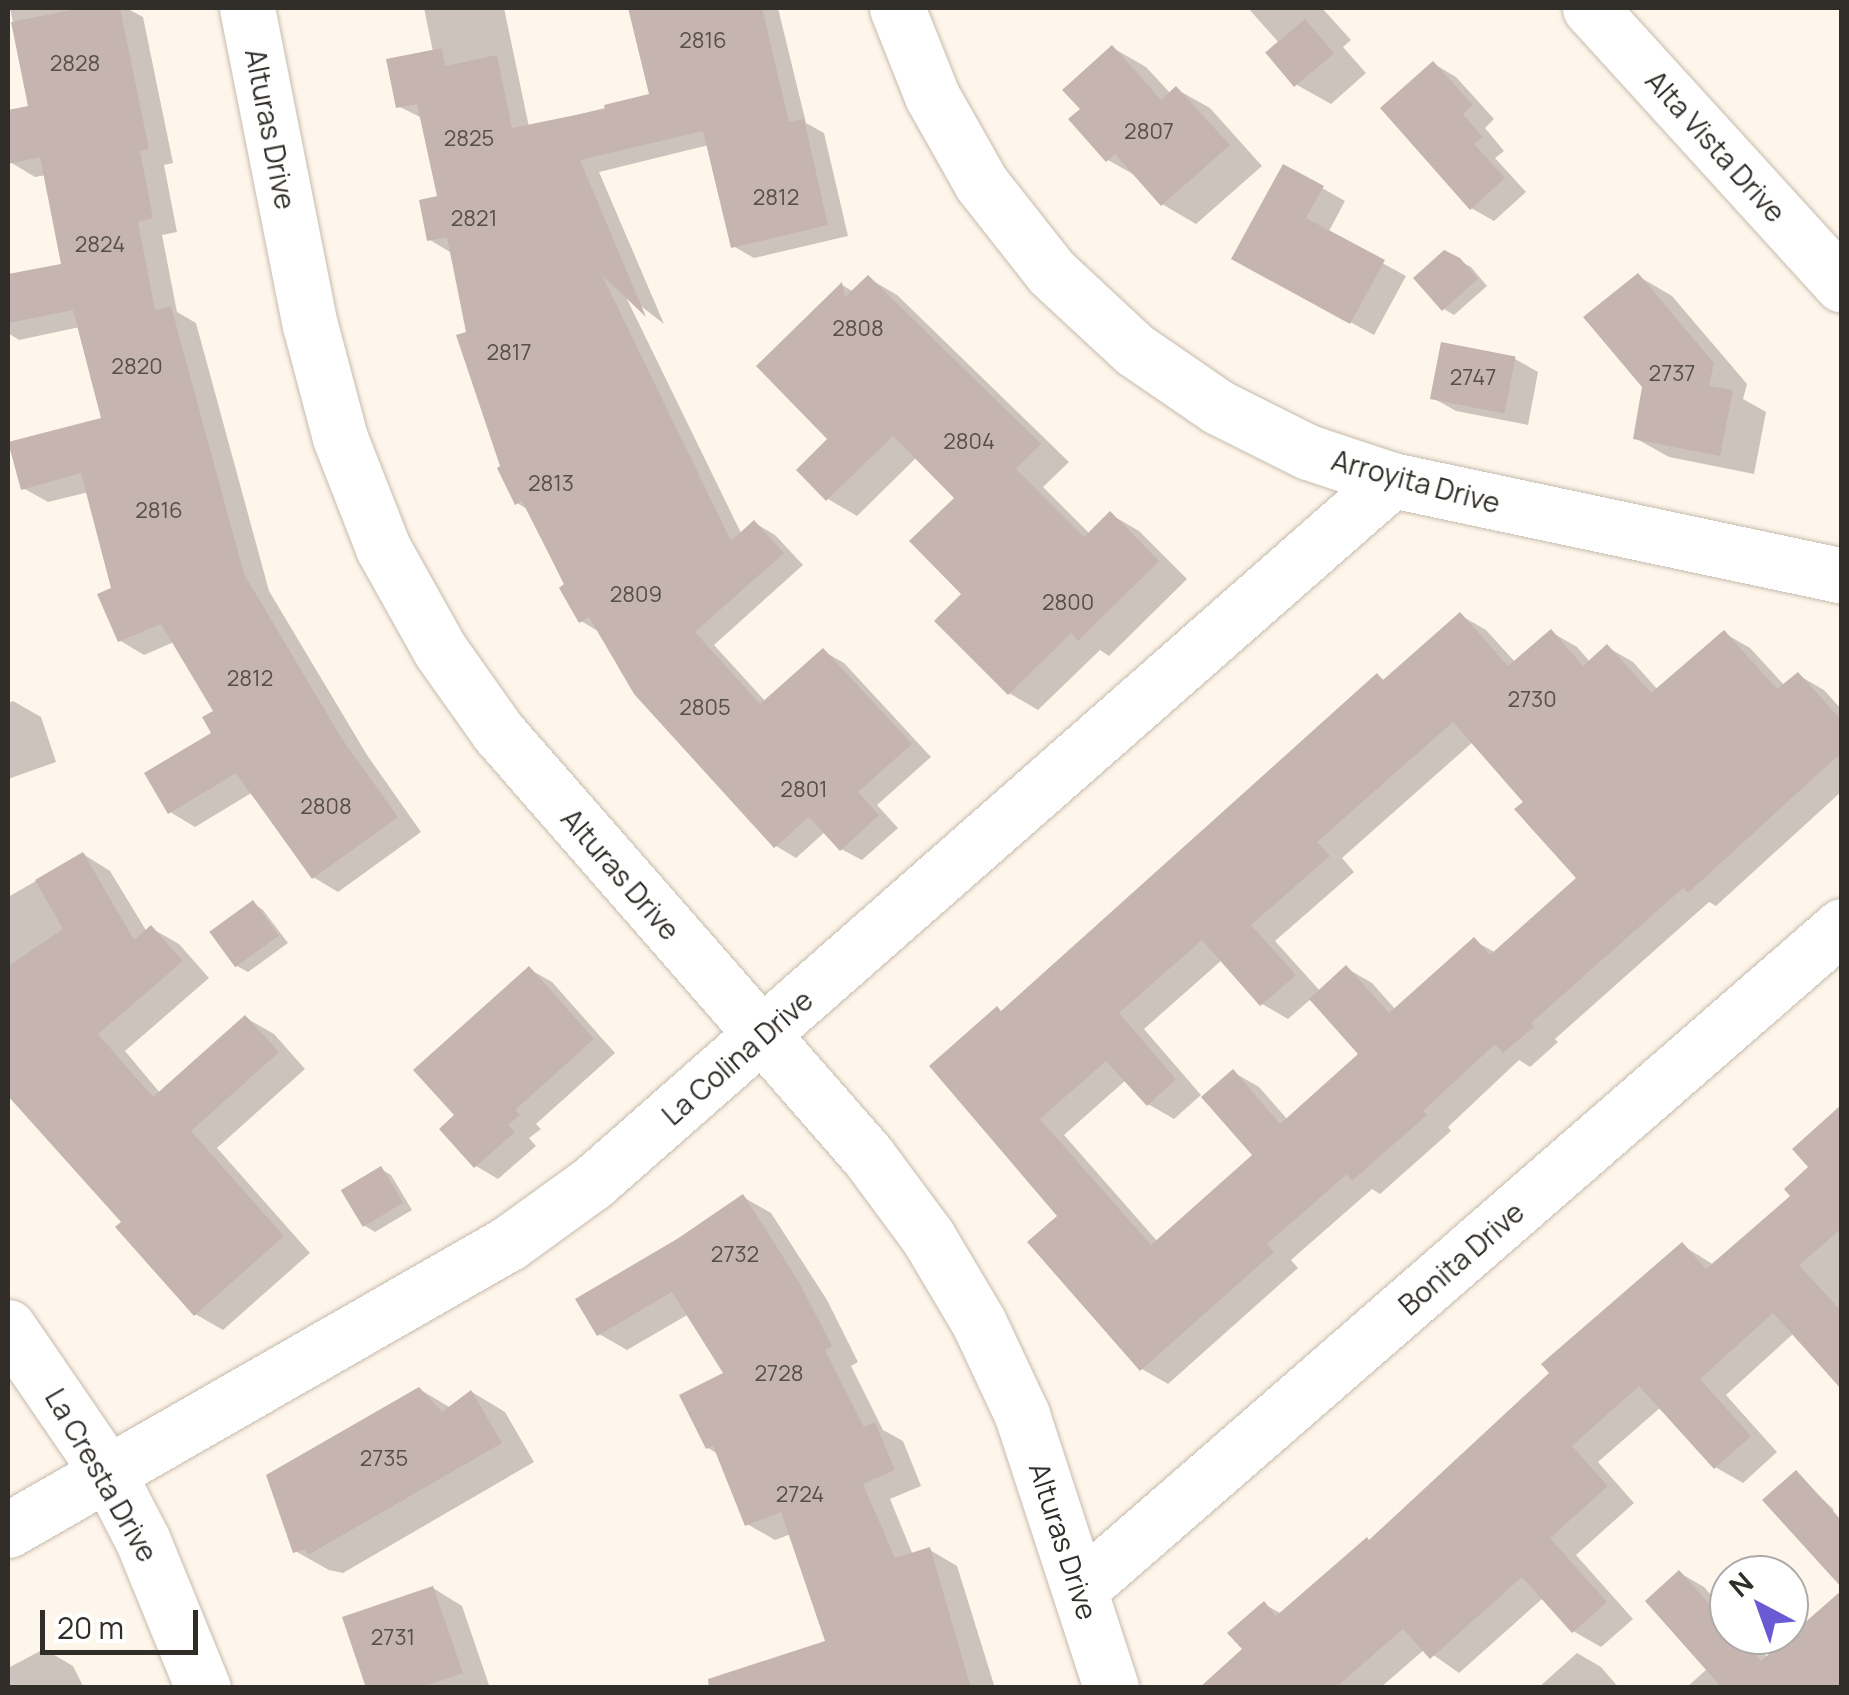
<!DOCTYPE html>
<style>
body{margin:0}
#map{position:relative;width:1849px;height:1695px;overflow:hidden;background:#fff6eb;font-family:Manrope,sans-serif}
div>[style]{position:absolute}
.shadow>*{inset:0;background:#0003}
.building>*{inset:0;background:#c6b4b0;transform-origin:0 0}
.roads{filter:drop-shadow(0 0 2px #c6bbae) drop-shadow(0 0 2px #c6bbae)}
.minor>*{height:55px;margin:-27.5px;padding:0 27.5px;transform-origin:27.5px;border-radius:27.5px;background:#fff}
.tertiary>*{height:55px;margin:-27.5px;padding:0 27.5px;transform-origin:27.5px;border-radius:27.5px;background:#fff}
span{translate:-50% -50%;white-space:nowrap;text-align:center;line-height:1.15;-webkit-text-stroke:8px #fff;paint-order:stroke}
.number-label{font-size:22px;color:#564f4a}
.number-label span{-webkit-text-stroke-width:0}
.street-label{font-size:28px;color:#312d28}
.frame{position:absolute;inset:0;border:10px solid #312d28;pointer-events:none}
.north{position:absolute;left:1709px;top:1555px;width:100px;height:100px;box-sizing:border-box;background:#fff;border:2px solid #adaba9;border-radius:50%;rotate:319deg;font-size:28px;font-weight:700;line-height:40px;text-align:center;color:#312d28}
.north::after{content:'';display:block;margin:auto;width:35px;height:45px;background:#6a5ad4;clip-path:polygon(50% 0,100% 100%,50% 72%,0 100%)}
.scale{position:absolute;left:40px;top:1610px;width:158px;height:45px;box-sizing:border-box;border:5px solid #312d28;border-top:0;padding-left:12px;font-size:30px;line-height:35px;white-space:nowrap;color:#312d28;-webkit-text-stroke:8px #fff;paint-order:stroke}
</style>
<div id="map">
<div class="shadow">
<i style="clip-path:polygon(10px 8px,126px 8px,143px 17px,173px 163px,164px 165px,177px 232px,162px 235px,177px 312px,196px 323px,269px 591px,367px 755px,421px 832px,338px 892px,313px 877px,253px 792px,195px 827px,170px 812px,214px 733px,216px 712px,174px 642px,144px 655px,119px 640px,114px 589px,89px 492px,48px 502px,23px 488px,104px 420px,80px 327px,19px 340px,8px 333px,8px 277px,64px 266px,46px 175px,35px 177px,10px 162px,8px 113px,31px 108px)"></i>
<i style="clip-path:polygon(424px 8px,504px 8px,529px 127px,652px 96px,632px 14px,661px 8px,778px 8px,806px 123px,824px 133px,848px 236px,754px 258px,733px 246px,709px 145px,599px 172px,664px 324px,624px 293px,742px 535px,755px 523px,775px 535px,803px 565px,714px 645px,766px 702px,823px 651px,844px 663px,931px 757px,877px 805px,898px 828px,862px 860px,841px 849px,826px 831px,796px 858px,776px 846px,601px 633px,581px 621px,530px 511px,517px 503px,450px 252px,430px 240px,440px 198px,422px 118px,398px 106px,433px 52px)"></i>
<i style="clip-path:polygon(1248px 8px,1322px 8px,1351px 40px,1343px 47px,1366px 73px,1331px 104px,1297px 85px,1280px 44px)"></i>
<i style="clip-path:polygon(1113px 48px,1146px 67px,1171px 94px,1176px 89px,1210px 108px,1262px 166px,1196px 224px,1162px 204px,1140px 178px,1108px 160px,1083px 109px)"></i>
<i style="clip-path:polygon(1434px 64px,1456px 77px,1494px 119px,1485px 128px,1504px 151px,1495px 158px,1526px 192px,1494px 221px,1471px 208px)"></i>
<i style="clip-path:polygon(1322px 188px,1345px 201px,1328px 233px,1406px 276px,1374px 335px,1256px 271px)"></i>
<i style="clip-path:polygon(1445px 253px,1471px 267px,1487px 286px,1454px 315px,1444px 309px)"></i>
<i style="clip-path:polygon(1638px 276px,1672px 296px,1747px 384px,1743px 399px,1766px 412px,1754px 474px,1669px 457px,1635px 438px,1645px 386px)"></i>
<i style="clip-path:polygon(868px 278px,897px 295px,1069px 462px,1043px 487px,1090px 534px,1110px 514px,1139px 531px,1187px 579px,1109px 656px,1100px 650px,1038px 710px,1009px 693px,965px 594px,957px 498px,917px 457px,857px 516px,828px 499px,842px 285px,854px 292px)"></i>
<i style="clip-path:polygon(1515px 359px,1538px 372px,1528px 425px,1456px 411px,1433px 398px)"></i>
<i style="clip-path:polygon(evenodd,1460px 615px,1486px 630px,1516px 663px,1551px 632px,1577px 647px,1591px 663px,1607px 647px,1633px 662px,1658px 690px,1724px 633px,1750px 648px,1785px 686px,1798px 675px,1824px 690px,1842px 710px,1842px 791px,1716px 906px,1709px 902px,1555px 1039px,1558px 1042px,1530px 1067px,1519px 1060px,1448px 1127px,1451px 1131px,1380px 1194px,1372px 1189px,1291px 1260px,1298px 1268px,1168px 1384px,1142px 1369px,1061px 1216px,1003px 1012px,1377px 676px,1386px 681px,1460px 615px,1474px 741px,1527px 802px,1580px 879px,1496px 953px,1475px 941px,1396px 1010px,1372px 983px,1346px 968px,1321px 992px,1275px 941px,1354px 872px,1342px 858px,1474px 741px,1460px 615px,1222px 960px,1262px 1004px,1288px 1019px,1312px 998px,1362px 1054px,1288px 1120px,1259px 1087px,1233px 1072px,1256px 1155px,1158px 1242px,1064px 1135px,1126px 1080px,1148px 1104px,1174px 1119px,1201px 1095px,1144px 1029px,1222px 960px)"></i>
<i style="clip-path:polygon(13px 701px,41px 717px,56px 762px,8px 779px,8px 703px)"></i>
<i style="clip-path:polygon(83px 854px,110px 871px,147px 932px,151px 928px,179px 944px,209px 978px,125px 1051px,161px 1094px,246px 1018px,274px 1034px,305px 1069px,217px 1148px,310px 1253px,223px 1330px,195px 1314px,124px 1222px,36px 1124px,8px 1081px,8px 897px)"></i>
<i style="clip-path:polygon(253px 903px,263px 910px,288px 943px,248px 972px,237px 966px)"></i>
<i style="clip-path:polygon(529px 969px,552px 982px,615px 1053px,536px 1124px,541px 1129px,529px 1138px,536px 1146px,498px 1179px,476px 1166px,458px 1116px)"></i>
<i style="clip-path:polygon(1842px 1107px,1842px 1382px,1794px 1333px,1726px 1395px,1777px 1452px,1743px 1483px,1715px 1467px,1661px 1407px,1598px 1462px,1634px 1503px,1576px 1555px,1633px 1619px,1601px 1647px,1573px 1631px,1543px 1598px,1459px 1673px,1425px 1649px,1380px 1688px,1203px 1687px,1245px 1649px,1264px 1604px,1282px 1614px,1370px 1542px,1553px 1373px,1682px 1245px,1714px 1265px,1794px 1196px)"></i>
<i style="clip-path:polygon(381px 1169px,391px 1175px,412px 1210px,375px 1232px,365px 1226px)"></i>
<i style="clip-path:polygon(743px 1197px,771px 1213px,827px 1300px,858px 1362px,851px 1366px,883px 1430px,903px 1441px,921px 1486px,890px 1499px,913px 1555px,930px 1550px,957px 1566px,995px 1688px,738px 1688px,829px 1642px,791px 1534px,775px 1540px,747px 1524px,718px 1454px,708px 1448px,727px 1374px,689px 1314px,627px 1350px,599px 1334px,678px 1242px)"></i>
<i style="clip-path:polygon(419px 1389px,451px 1408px,472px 1392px,505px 1412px,534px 1462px,343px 1573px,329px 1570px,295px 1551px)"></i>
<i style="clip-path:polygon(1796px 1473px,1834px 1510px,1804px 1537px)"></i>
<i style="clip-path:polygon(1680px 1573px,1704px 1587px,1729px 1615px,1729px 1635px,1747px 1635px,1768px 1658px,1842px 1688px,1686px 1688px,1708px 1668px)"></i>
<i style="clip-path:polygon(433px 1588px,462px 1606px,490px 1688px,369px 1688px)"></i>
<i style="clip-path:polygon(44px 1649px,73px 1666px,84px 1688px,8px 1688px,8px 1668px)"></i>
<i style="clip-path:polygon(1577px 1653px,1601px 1667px,1619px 1688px,1538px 1688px)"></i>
</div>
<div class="building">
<i style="clip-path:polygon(82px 8px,120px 8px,149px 149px,140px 151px,153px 218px,138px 222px,155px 310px,171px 306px,244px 574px,342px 739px,398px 817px,312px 879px,236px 773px,168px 814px,144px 773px,211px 733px,202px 717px,213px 711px,161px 624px,118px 642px,97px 594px,111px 588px,81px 473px,21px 490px,8px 442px,101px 418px,73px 310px,8px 323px,8px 274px,61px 264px,40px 157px,8px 164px,8px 110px,28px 106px,11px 22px)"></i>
<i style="clip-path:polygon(628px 8px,762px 8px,789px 122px,804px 119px,828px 225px,731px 248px,703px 131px,580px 160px,646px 317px,602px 275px,731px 541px,754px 520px,784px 553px,695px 632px,760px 704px,823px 648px,912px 744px,858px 792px,879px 815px,840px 851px,809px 817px,774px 848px,634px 694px,589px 617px,579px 623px,559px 588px,564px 584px,522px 501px,515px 505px,497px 468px,500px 466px,456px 335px,466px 332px,447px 237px,427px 241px,419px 200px,437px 196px,417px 104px,396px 108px,386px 59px,442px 48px,445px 66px,497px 55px,512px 128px,605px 109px,604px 105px,649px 94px)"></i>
<i style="left:1305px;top:19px;width:45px;height:52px;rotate:50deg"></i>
<i style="clip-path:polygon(1112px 45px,1161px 100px,1176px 86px,1230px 145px,1161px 206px,1115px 154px,1106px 162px,1068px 119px,1080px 109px,1062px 90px)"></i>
<i style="clip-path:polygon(1433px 61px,1473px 105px,1463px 114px,1483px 137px,1474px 144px,1505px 178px,1470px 210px,1380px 108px)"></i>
<i style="clip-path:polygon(1283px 164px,1324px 186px,1306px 218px,1385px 260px,1350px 324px,1231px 259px)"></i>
<i style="clip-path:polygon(1444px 250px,1460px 258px,1478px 279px,1442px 311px,1413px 278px)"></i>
<i style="clip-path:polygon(1638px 273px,1714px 363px,1709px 386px,1733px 390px,1720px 456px,1633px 439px,1642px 387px,1583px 317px)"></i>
<i style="clip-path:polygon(868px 275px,1041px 444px,1016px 469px,1084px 537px,1110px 511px,1159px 561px,1078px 641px,1071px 633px,1008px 695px,934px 621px,961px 594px,909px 541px,954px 498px,893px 436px,826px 501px,796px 470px,827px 439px,756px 366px,842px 282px,845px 297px)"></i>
<i style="left:1441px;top:342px;width:76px;height:58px;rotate:11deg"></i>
<i style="clip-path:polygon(evenodd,1460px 612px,1508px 666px,1551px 629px,1583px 666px,1607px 644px,1651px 693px,1724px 630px,1777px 689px,1798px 672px,1842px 721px,1842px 752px,1688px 893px,1683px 888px,1531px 1023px,1534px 1027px,1503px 1053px,1495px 1044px,1423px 1111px,1427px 1115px,1352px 1181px,1347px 1174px,1267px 1244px,1274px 1252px,1140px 1371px,1027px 1242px,1057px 1216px,929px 1066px,997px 1006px,1001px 1011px,1377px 673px,1383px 680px,1460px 612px,1453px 722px,1523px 802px,1514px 809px,1576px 878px,1490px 955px,1474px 937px,1389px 1013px,1346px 965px,1309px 999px,1358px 1054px,1280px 1124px,1233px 1069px,1201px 1097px,1252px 1155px,1151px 1245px,1040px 1119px,1106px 1061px,1147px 1106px,1176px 1079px,1119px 1013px,1202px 940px,1260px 1006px,1296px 975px,1251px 925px,1330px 856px,1317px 842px,1453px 722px)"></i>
<i style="clip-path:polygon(83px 852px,134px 940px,151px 925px,183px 961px,98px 1034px,153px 1097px,245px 1015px,279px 1052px,191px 1131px,284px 1236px,194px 1316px,115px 1227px,121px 1222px,8px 1096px,8px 966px,63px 929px,35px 880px)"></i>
<i style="left:253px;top:900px;width:44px;height:54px;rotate:54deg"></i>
<i style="clip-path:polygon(529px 966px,594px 1039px,515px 1110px,520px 1115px,508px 1125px,515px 1132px,474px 1168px,439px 1129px,454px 1115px,413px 1070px)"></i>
<i style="clip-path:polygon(1842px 1104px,1842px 1228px,1799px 1265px,1842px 1312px,1842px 1390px,1773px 1313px,1700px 1379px,1751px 1436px,1714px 1469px,1639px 1386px,1572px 1446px,1608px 1486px,1550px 1538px,1607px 1602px,1572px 1633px,1522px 1577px,1430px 1659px,1403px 1629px,1335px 1688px,1199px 1688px,1242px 1649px,1227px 1633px,1264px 1601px,1276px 1616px,1367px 1537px,1369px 1540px,1549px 1373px,1541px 1364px,1682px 1242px,1706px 1269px,1790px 1196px,1784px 1189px,1808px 1167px,1792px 1149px)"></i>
<i style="left:381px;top:1166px;width:43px;height:47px;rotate:59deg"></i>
<i style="clip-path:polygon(743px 1194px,799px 1282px,832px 1346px,825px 1350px,864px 1427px,875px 1422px,895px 1470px,863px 1484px,895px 1558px,930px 1547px,971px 1688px,709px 1688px,708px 1679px,825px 1641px,781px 1512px,745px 1526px,713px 1446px,706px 1449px,679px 1395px,723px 1373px,672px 1292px,597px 1336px,575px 1299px,677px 1239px)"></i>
<i style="clip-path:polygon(419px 1387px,442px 1412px,471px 1390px,502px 1443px,308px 1555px,305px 1549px,293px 1553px,266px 1475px)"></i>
<i style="clip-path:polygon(1796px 1470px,1842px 1521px,1842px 1588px,1762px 1500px)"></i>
<i style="clip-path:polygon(1679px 1570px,1729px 1626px,1729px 1635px,1737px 1635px,1761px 1661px,1842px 1590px,1842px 1688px,1722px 1688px,1645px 1601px)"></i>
<i style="clip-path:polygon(433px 1586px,463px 1673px,420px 1688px,366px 1688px,342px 1617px)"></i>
</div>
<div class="roads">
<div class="minor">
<i style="left:247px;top:8px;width:323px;rotate:78.8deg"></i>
<i style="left:310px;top:325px;width:117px;rotate:75.1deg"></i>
<i style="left:340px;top:438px;width:118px;rotate:68.6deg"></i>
<i style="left:383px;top:548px;width:117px;rotate:60.8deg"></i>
<i style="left:440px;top:650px;width:100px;rotate:54.7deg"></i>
<i style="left:498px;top:732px;width:563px;rotate:48.89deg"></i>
<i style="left:868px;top:1156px;width:101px;rotate:53.5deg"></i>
<i style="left:928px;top:1237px;width:100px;rotate:59.3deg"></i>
<i style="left:979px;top:1323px;width:102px;rotate:64.9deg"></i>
<i style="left:1022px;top:1415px;width:287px;rotate:71.9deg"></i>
<i style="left:897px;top:8px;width:95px;rotate:68.3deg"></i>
<i style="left:932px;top:96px;width:100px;rotate:60.6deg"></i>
<i style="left:981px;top:183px;width:113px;rotate:51.8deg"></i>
<i style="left:1051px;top:272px;width:115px;rotate:42.9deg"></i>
<i style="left:1135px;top:350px;width:101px;rotate:34.5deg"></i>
<i style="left:1218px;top:407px;width:101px;rotate:26.6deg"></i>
<i style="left:1308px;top:452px;width:89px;rotate:18.4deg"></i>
<i style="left:1392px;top:480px;width:460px;rotate:12deg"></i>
<i style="left:8px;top:1327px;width:177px;rotate:55.6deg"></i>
<i style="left:108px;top:1473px;width:76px;rotate:62.8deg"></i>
<i style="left:143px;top:1541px;width:159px;rotate:67.8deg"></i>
<i style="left:8px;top:1530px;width:577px;rotate:-29.81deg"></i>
<i style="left:509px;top:1243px;width:102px;rotate:-35.9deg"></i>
<i style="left:592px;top:1183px;width:1065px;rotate:-41.31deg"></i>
<i style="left:1080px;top:1589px;width:1010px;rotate:-41.03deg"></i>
</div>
<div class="tertiary">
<i style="left:1590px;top:8px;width:374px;rotate:47.7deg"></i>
</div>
</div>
<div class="number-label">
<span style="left:703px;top:41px">2816</span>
<span style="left:75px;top:64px">2828</span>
<span style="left:1149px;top:132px">2807</span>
<span style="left:469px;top:139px">2825</span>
<span style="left:776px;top:198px">2812</span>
<span style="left:474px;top:219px">2821</span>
<span style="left:100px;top:245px">2824</span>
<span style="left:858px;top:329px">2808</span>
<span style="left:509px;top:353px">2817</span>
<span style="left:137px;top:367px">2820</span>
<span style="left:1672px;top:374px">2737</span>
<span style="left:1473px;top:378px">2747</span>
<span style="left:969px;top:442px">2804</span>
<span style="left:551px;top:484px">2813</span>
<span style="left:159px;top:511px">2816</span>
<span style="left:636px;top:595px">2809</span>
<span style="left:1068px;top:603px">2800</span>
<span style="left:250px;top:679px">2812</span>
<span style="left:1532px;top:700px">2730</span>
<span style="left:705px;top:708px">2805</span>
<span style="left:804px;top:790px">2801</span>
<span style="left:326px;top:807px">2808</span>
<span style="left:735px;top:1255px">2732</span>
<span style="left:779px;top:1374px">2728</span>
<span style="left:384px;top:1459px">2735</span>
<span style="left:800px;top:1495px">2724</span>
<span style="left:393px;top:1638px">2731</span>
</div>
<div class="street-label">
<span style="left:271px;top:129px;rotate:79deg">Alturas Drive</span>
<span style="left:1716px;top:146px;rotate:48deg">Alta Vista Drive</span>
<span style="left:1416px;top:481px;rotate:15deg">Arroyita Drive</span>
<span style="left:621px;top:874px;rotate:49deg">Alturas Drive</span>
<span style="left:737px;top:1057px;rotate:-41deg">La Colina Drive</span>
<span style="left:1461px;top:1258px;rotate:-41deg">Bonita Drive</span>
<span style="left:102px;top:1475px;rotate:60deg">La Cresta Drive</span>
<span style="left:1064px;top:1541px;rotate:72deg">Alturas Drive</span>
</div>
<div class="frame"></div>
<div class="north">N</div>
<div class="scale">20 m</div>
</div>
